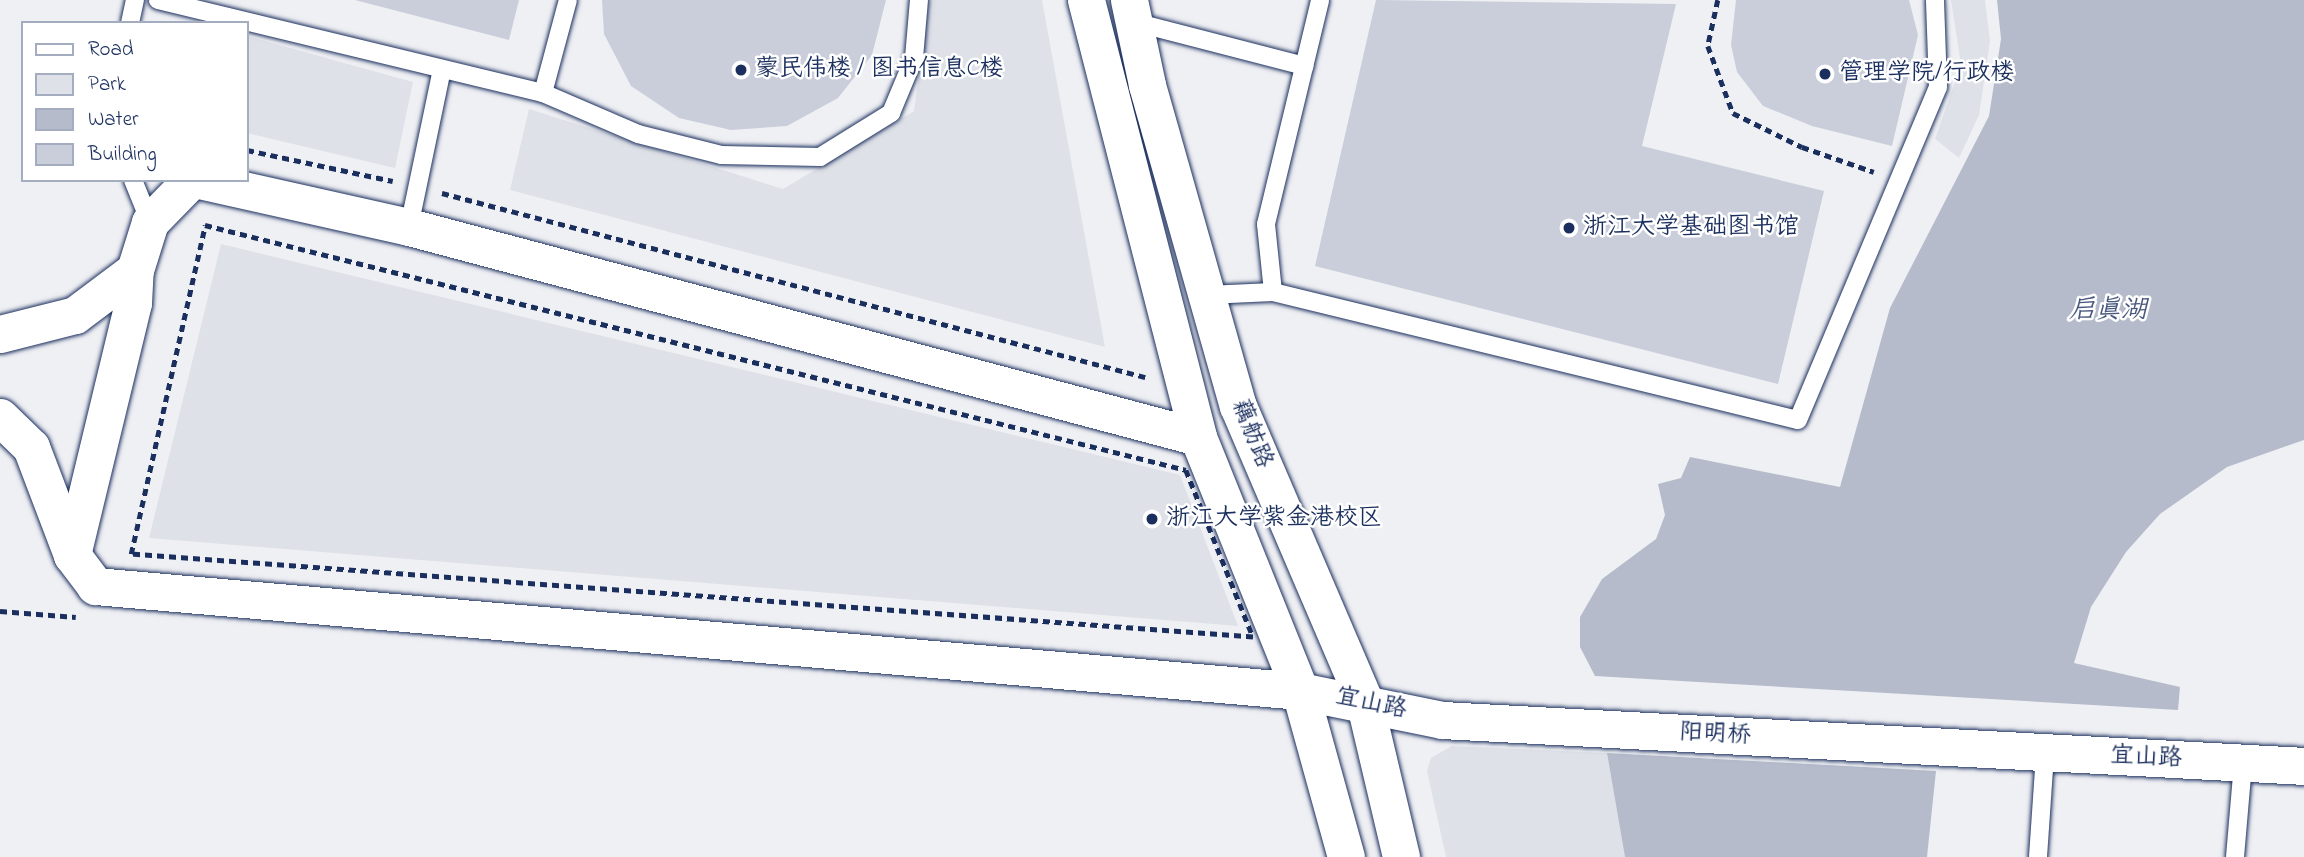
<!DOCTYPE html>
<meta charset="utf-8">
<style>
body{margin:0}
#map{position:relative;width:2304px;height:857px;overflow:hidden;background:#fff;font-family:"Indie Flower","LXGW WenKai TC",sans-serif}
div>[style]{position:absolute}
.built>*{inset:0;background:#eff0f4}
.green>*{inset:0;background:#dee1e7}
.water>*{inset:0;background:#b5bbca}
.building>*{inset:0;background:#caceda}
.path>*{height:4.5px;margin-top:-2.25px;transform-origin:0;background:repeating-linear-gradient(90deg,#1b2f5e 0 7px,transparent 0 12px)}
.roads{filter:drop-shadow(0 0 2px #1b2f5e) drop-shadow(0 0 2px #1b2f5e)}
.lane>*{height:18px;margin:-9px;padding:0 9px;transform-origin:9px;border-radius:9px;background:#fff}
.street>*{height:37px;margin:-18.5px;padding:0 18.5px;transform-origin:18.5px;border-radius:18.5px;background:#fff}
.dots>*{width:19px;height:19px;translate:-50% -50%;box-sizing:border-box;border:4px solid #fff;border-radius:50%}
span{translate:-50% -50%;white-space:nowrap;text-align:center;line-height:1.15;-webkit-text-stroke:5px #fff;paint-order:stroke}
.poi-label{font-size:24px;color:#1b2f5e}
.left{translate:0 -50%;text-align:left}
.street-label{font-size:24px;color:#1b2f5e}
.water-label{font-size:26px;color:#49597e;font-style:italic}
.legend{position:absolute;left:21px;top:21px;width:228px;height:161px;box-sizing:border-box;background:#fff;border:2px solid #a4acbf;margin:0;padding:9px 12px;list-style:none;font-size:21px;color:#1b2f5e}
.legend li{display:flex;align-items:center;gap:14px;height:35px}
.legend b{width:35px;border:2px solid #a4acbf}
</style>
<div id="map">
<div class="built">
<i style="clip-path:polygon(evenodd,0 0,2304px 0,2304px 857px,0 857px,0 0,23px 23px,247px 23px,247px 180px,23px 180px,23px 23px)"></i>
</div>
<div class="green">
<i style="clip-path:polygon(929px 0,1042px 0,1105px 347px,510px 190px,529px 109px,783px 189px,914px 111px)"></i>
<i style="clip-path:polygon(1951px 0,1985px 0,1990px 41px,1979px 115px,1959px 158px,1935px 139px,1961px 65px)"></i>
<i style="clip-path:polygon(247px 36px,413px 82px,395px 168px,247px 133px)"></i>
<i style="clip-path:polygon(221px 244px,1180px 475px,1238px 626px,149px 538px)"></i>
<i style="clip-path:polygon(1452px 746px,1607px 753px,1625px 857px,1446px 857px,1427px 771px,1431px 758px)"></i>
</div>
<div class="water">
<i style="clip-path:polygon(1997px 0,2304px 0,2304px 440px,2227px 467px,2160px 514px,2126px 552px,2091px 607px,2074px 663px,2180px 687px,2178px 710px,1595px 676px,1580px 647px,1580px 617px,1602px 579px,1656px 539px,1665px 515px,1658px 484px,1681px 478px,1690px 457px,1840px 487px,1890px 308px,1989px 116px,2001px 39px)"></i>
<i style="clip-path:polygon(1607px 753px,1936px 771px,1927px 857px,1625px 857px)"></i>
</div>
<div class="building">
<i style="clip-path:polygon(355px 0,519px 0,509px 40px)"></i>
<i style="clip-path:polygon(602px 0,886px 0,872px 55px,838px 98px,787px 126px,731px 130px,679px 118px,631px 86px,604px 34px)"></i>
<i style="clip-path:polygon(1376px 0,1676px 4px,1642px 146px,1824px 191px,1778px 384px,1315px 266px)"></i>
<i style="clip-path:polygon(1736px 0,1909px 0,1918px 35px,1892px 146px,1812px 126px,1763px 106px,1737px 72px,1731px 45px)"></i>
</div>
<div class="path">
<i style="left:1718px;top:0;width:47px;rotate:102.3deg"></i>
<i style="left:1708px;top:46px;width:72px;rotate:69.5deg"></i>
<i style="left:1733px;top:113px;width:77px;rotate:26.2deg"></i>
<i style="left:1802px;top:147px;width:76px;rotate:19.1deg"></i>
<i style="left:247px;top:150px;width:149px;rotate:12deg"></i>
<i style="left:442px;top:193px;width:727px;rotate:14.67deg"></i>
<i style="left:205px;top:225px;width:1011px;rotate:14.02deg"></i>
<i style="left:1186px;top:470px;width:180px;rotate:68.1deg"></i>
<i style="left:1253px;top:637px;width:1125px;rotate:-175.77deg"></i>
<i style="left:131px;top:554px;width:337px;rotate:-77.3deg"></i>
<i style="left:0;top:611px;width:76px;rotate:4.5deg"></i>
</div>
<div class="roads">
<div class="lane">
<i style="left:158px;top:0;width:396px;rotate:13.6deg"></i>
<i style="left:543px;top:93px;width:103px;rotate:23.3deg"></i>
<i style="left:638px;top:134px;width:86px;rotate:14.2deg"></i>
<i style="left:721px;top:155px;width:99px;rotate:1.2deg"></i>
<i style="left:820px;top:157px;width:84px;rotate:-31.8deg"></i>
<i style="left:891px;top:113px;width:60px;rotate:-67.3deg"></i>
<i style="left:914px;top:58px;width:58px;rotate:-85.1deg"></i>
<i style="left:1134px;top:22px;width:176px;rotate:14.5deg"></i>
<i style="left:130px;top:23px;width:24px;rotate:-78deg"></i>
<i style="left:543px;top:93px;width:96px;rotate:-75deg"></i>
<i style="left:133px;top:180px;width:45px;rotate:68deg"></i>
<i style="left:409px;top:227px;width:161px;rotate:-78.2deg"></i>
<i style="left:1273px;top:292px;width:68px;rotate:-95.9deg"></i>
<i style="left:1266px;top:224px;width:230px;rotate:-76.4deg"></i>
<i style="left:1207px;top:295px;width:66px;rotate:-2.6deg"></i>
<i style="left:1273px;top:292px;width:540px;rotate:13.7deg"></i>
<i style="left:1798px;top:420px;width:361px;rotate:-67.2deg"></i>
<i style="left:1938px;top:87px;width:87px;rotate:-92deg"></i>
<i style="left:2038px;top:857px;width:104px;rotate:-86.1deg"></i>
<i style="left:2235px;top:857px;width:94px;rotate:-85.1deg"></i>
</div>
<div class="street">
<i style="left:1086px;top:0;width:451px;rotate:75.6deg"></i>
<i style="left:1198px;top:437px;width:274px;rotate:68.1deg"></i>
<i style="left:1300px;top:691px;width:172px;rotate:74.5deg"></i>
<i style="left:1129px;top:0;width:87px;rotate:78deg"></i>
<i style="left:1147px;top:85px;width:334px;rotate:74.2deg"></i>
<i style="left:1238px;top:406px;width:320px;rotate:66.8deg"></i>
<i style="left:1364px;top:700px;width:161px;rotate:76.7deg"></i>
<i style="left:199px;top:180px;width:215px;rotate:12.6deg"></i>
<i style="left:409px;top:227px;width:816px;rotate:14.9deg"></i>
<i style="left:0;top:334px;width:77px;rotate:-14.2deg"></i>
<i style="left:75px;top:315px;width:75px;rotate:-36.9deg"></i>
<i style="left:135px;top:270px;width:50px;rotate:-72.6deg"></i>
<i style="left:150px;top:222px;width:59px;rotate:-45.7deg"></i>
<i style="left:0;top:417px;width:43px;rotate:44.1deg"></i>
<i style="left:31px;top:447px;width:116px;rotate:69.2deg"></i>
<i style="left:72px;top:555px;width:39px;rotate:53deg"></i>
<i style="left:95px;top:586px;width:1210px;rotate:4.98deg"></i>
<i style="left:1300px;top:691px;width:145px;rotate:11.5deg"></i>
<i style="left:1442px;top:720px;width:863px;rotate:3.05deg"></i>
<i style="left:72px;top:555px;width:259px;rotate:-76.4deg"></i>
<i style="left:133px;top:303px;width:33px;rotate:-87deg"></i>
</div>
</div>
<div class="dots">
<i style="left:741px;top:70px;background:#1b2f5e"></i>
<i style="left:1825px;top:74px;background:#1b2f5e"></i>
<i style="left:1569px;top:228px;background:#1b2f5e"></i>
<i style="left:1152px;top:519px;background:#1b2f5e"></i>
</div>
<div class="poi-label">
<span class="left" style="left:755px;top:70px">蒙民伟楼 / 图书信息C楼</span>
<span class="left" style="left:1839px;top:74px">管理学院/行政楼</span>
<span class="left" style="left:1583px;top:228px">浙江大学基础图书馆</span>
<span class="left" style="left:1166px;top:519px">浙江大学紫金港校区</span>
</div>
<div class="street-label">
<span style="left:1251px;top:434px;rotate:68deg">藕舫路</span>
<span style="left:1371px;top:704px;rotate:12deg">宜山路</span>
<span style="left:1715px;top:735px;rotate:3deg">阳明桥</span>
<span style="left:2146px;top:758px;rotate:3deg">宜山路</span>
</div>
<div class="water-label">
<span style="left:2108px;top:312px">启真湖</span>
</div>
<ul class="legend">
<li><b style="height:9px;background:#fff"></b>Road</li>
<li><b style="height:19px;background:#dee1e7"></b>Park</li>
<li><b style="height:19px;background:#b5bbca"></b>Water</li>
<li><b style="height:19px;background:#caceda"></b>Building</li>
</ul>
</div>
